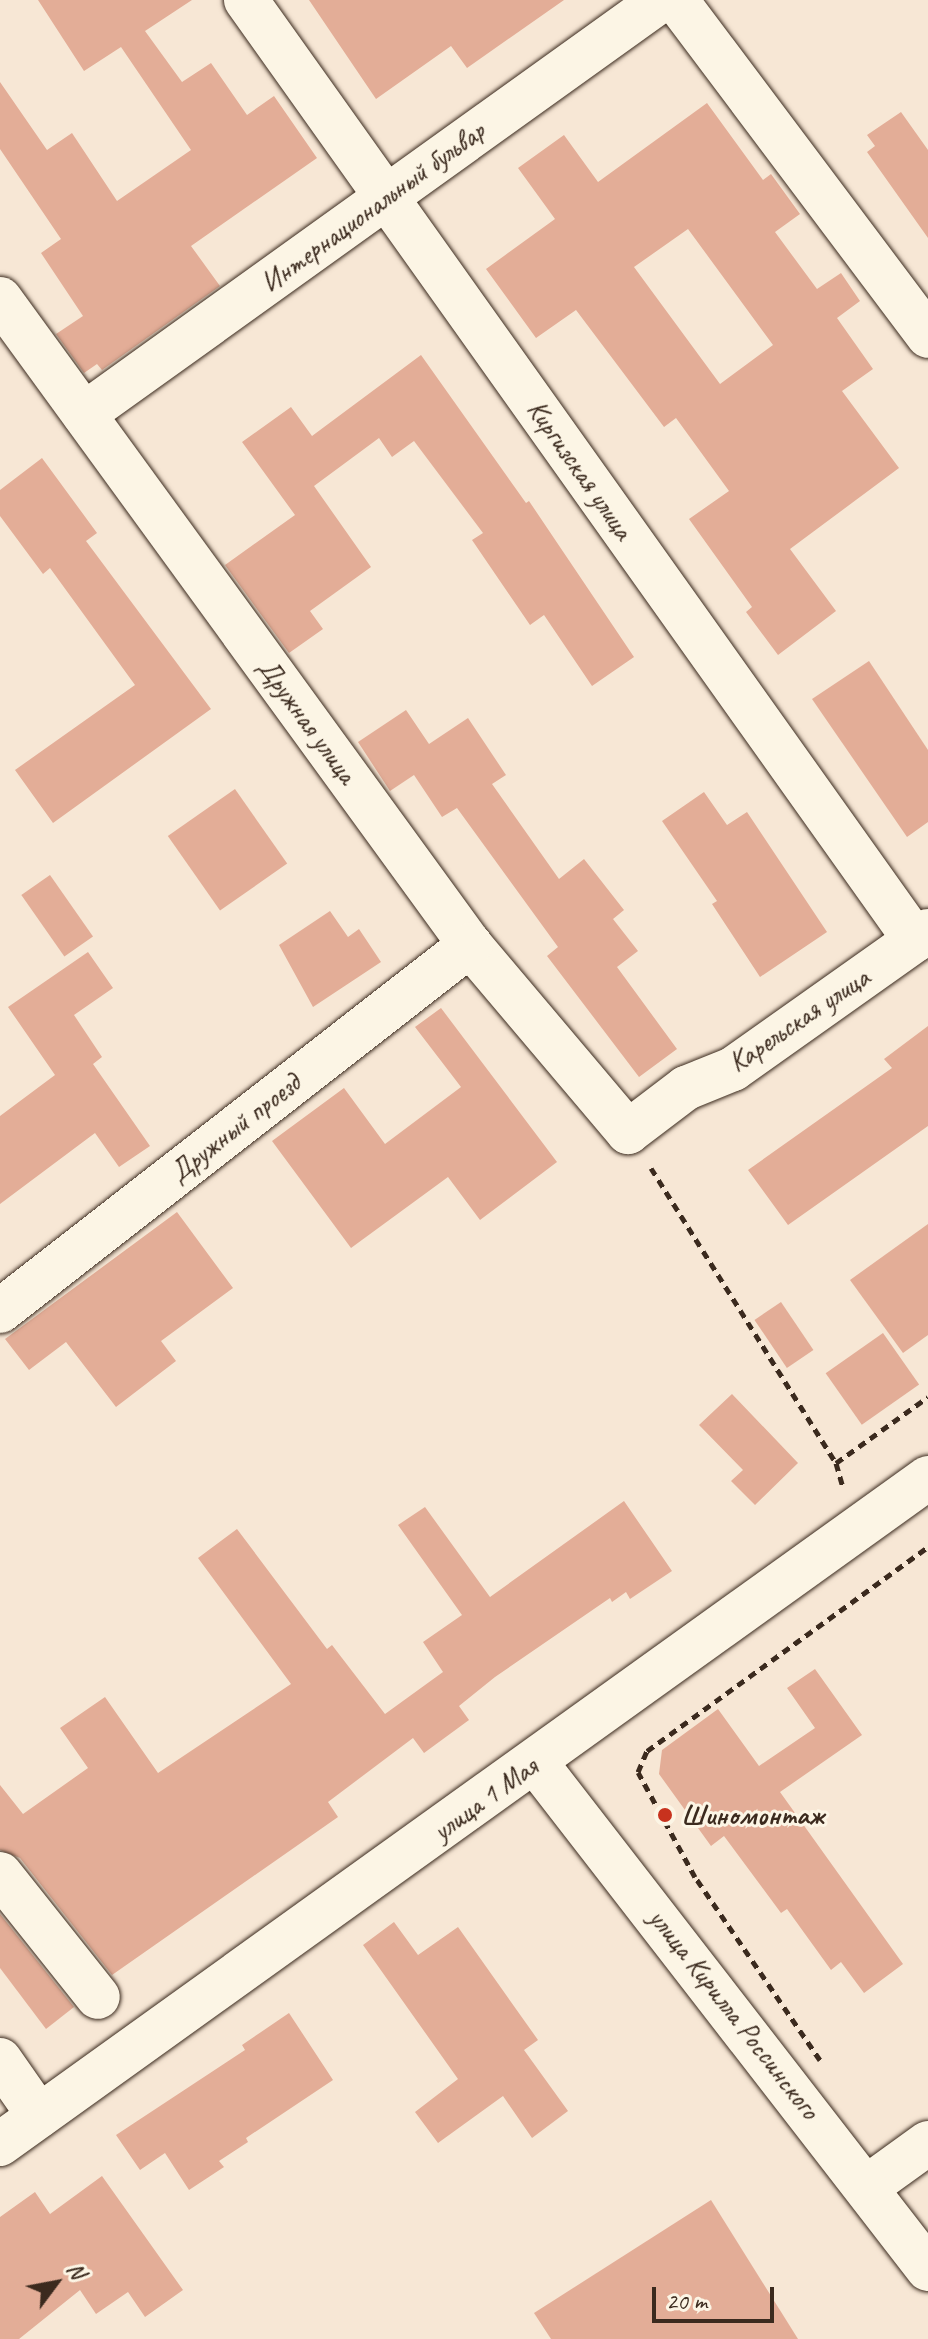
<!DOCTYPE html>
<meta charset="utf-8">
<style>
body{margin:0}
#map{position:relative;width:928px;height:2339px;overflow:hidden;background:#f7e7d5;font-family:Caveat,sans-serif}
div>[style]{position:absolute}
.building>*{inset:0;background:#e3ad97;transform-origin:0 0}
.path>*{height:5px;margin-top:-2.5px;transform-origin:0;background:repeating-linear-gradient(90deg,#3b2a1e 0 8px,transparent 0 14px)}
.roads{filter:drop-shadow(0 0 2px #3b2a1e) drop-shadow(0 0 2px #3b2a1e)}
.minor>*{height:44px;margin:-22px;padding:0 22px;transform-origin:22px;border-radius:22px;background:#fcf5e5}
.major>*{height:44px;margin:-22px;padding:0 22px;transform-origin:22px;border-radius:22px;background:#fcf5e5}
.dots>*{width:22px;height:22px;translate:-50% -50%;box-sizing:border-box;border:4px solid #fcf5e5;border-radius:50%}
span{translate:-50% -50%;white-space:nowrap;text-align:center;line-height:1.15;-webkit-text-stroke:6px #fcf5e5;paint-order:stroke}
.street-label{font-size:28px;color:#3b2a1e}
.poi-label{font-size:28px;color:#3b2a1e;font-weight:700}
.left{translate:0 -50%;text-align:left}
.north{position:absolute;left:16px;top:2243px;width:80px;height:80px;-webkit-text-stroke:6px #fcf5e5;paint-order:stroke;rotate:58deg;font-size:22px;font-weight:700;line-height:32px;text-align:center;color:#3b2a1e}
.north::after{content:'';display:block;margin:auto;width:28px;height:36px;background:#3b2a1e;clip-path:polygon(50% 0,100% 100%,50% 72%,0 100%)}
.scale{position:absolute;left:652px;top:2287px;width:122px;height:36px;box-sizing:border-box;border:4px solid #3b2a1e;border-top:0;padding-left:10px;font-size:24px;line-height:28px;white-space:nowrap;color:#3b2a1e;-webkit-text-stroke:6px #fcf5e5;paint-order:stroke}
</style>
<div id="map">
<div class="building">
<i style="clip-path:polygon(38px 0,192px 0,145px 31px,182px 82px,211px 63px,247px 115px,274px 96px,317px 158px,191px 246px,220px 286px,102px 370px,97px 364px,84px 373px,56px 334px,83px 316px,41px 253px,61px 239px,0 149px,0 82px,47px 150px,72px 133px,117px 201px,191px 150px,121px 47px,84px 71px)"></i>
<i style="clip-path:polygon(309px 0,564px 0,467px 68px,451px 46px,376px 99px)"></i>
<i style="clip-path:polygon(evenodd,707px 103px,763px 180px,771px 174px,800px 214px,775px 232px,817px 289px,841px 273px,860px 301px,837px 318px,873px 369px,842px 391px,899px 468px,790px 549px,836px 611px,778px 655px,746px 612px,752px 607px,689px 519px,729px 491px,676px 418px,664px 427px,576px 310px,536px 338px,486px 269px,555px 219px,518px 168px,564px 135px,598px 182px,707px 103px,688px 229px,773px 345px,720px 384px,634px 267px,688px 229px)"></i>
<i style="clip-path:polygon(901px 112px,928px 150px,928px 238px,867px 152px,875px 146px,867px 135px)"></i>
<i style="clip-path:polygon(421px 355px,526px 503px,529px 501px,634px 657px,592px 686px,544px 615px,530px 625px,472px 540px,483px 533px,414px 441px,392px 457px,379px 438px,314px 486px,371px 567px,310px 611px,323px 629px,289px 653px,225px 565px,295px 515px,242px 442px,291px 407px,312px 436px)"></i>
<i style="clip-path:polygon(42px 458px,97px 533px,86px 541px,211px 709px,53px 823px,15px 770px,135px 685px,50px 568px,43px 574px,0 516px,0 490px)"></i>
<i style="clip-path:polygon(869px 661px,928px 750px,928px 822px,907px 837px,812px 699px)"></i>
<i style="clip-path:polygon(406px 710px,429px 744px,468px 718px,506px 775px,492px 784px,559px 879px,584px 859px,624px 910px,613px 919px,638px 951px,617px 967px,677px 1049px,639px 1077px,547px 956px,558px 947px,457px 808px,442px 817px,414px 775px,390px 791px,358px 742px)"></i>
<i style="left:235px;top:789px;width:91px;height:82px;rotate:55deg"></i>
<i style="clip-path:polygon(704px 792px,727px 825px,747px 812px,827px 932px,760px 977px,712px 904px,717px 901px,662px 821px)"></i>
<i style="left:50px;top:875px;width:75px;height:35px;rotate:55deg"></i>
<i style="clip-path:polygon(330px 911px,348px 937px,359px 929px,381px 962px,313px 1007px,279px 945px)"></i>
<i style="clip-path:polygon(88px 952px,113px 988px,74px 1015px,102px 1057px,93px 1064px,150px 1146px,119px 1167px,95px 1133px,0 1204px,0 1116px,55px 1075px,8px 1007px)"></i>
<i style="clip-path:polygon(441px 1008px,557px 1162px,480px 1220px,448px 1177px,351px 1248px,272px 1141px,344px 1088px,385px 1144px,461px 1087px,415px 1027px)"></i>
<i style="clip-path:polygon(928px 1026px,928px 1126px,788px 1225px,748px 1170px,892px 1068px,884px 1059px)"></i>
<i style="clip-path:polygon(177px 1212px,233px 1288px,161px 1341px,176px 1361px,116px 1407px,66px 1342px,29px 1370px,5px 1339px)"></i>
<i style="clip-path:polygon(928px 1224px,928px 1335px,903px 1353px,850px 1280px)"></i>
<i style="left:781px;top:1302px;width:58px;height:32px;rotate:56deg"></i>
<i style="left:883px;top:1333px;width:63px;height:70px;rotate:55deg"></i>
<i style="clip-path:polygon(732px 1394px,798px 1463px,755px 1505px,731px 1481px,743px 1470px,699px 1425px)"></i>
<i style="clip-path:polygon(624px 1501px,672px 1571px,630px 1599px,626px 1592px,612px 1602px,610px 1598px,495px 1677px,459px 1706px,469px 1720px,424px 1753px,413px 1738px,328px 1802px,338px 1817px,112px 1975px,20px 1858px,0 1850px,0 1785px,23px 1814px,88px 1768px,60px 1728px,105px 1697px,158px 1773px,291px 1684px,198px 1558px,237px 1529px,327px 1649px,332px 1645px,385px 1714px,443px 1672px,423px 1642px,462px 1615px,398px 1525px,425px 1507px,490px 1597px)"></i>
<i style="clip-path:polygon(815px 1669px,862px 1735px,780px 1792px,903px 1964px,864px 1993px,841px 1962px,831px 1970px,787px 1909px,781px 1913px,724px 1836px,711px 1846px,659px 1774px,662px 1750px,718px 1709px,759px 1766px,815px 1728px,787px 1688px)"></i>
<i style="clip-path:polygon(0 1914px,74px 2007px,46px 2029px,0 1968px)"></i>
<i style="clip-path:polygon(394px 1922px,418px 1955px,458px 1927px,538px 2040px,524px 2050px,568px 2111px,532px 2138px,503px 2096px,438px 2143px,415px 2112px,458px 2079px,363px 1945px)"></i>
<i style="clip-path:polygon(289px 2013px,333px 2080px,246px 2138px,248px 2142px,219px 2161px,224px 2167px,189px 2190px,165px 2153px,140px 2170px,116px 2135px,245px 2050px,242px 2045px)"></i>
<i style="clip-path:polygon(102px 2176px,183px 2290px,145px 2317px,128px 2292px,96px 2314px,80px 2290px,19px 2339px,0 2339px,0 2217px,35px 2192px,50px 2214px)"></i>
<i style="clip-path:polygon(711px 2200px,798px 2339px,551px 2339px,534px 2313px)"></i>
</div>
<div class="path">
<i style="left:651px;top:1168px;width:348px;rotate:57.9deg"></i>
<i style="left:836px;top:1463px;width:25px;rotate:74deg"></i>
<i style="left:836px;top:1463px;width:113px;rotate:-35.7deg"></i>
<i style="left:820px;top:2060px;width:222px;rotate:-124.3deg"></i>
<i style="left:695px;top:1877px;width:119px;rotate:-118.5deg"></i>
<i style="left:638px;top:1772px;width:23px;rotate:-67deg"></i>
<i style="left:647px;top:1751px;width:347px;rotate:-36deg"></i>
</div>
<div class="roads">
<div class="minor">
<i style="left:246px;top:0;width:1154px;rotate:54.56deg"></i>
<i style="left:676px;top:0;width:420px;rotate:53.1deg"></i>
<i style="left:0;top:299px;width:799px;rotate:53.96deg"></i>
<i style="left:470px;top:945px;width:245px;rotate:49.8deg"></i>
<i style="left:628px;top:1132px;width:73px;rotate:-37.2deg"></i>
<i style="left:686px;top:1088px;width:51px;rotate:-22deg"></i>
<i style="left:733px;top:1069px;width:239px;rotate:-35.3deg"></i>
<i style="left:84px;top:414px;width:710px;rotate:-35.66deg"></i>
<i style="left:0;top:1311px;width:596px;rotate:-37.91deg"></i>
<i style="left:0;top:1874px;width:157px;rotate:51.5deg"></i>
<i style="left:0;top:2060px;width:68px;rotate:55.1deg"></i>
<i style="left:867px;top:2187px;width:75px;rotate:-35.8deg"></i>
</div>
<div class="major">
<i style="left:536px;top:1763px;width:640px;rotate:52.23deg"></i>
<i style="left:0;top:2144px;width:1142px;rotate:-35.67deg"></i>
</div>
</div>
<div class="dots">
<i style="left:665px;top:1815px;background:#c8321e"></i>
</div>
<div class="street-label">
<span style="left:373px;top:207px;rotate:-36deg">Интернациональный бульвар</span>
<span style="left:580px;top:470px;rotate:55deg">Киргизская улица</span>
<span style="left:307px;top:721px;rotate:54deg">Дружная улица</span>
<span style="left:799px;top:1020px;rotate:-34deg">Карельская улица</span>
<span style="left:235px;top:1128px;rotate:-38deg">Дружный проезд</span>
<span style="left:485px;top:1799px;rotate:-36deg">улица 1 Мая</span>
<span style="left:734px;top:2014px;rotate:52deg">улица Кирилла Россинского</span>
</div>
<div class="poi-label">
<span class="left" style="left:681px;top:1815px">Шиномонтаж</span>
</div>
<div class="north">N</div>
<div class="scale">20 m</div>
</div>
